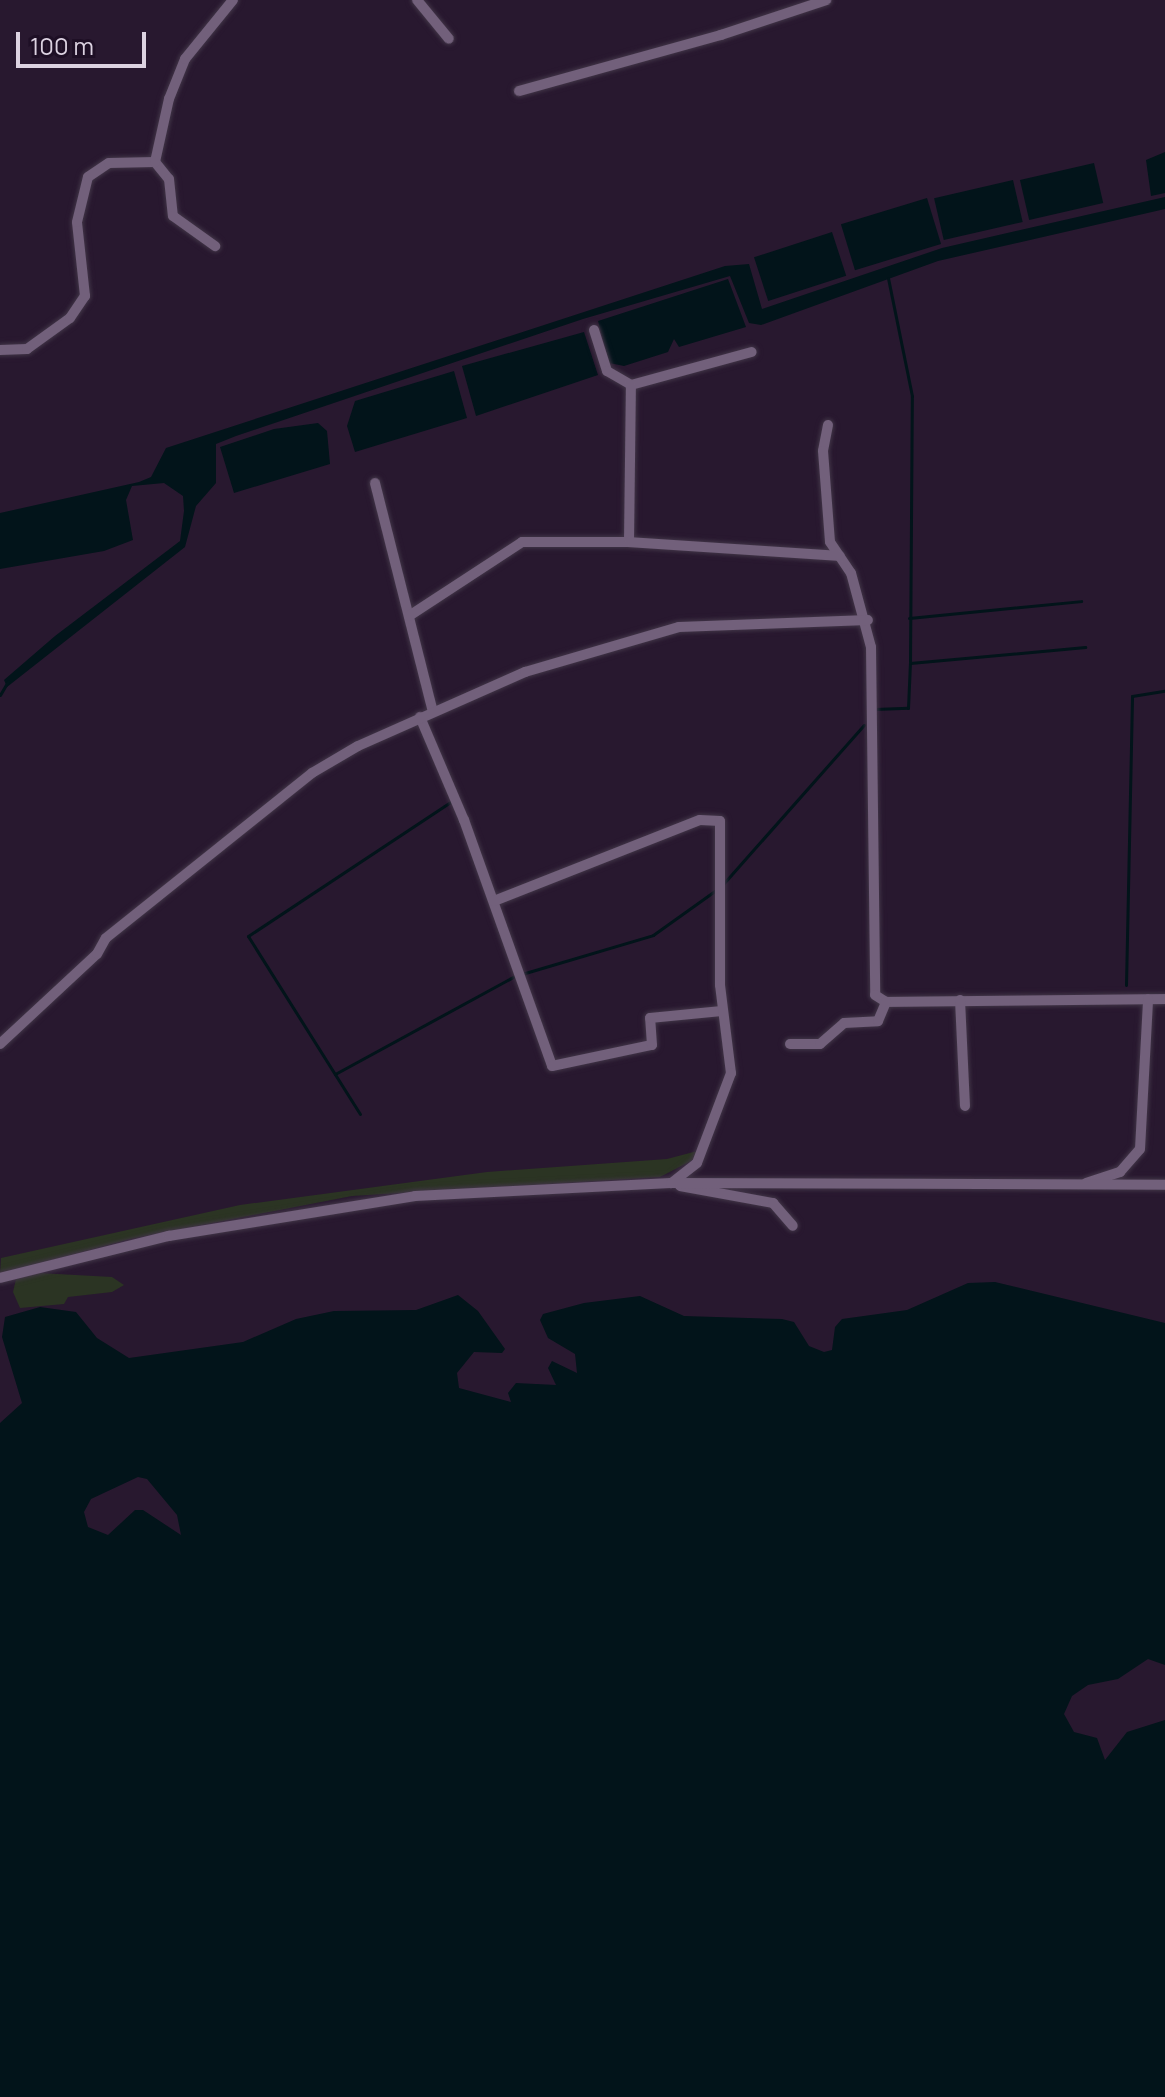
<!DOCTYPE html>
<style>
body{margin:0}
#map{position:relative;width:1165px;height:2097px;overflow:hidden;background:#28182f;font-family:Manrope,sans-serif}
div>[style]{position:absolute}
.green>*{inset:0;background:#2b3423}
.water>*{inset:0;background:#02141a;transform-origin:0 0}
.stream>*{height:3px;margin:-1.5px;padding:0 1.5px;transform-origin:1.5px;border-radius:1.5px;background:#02141a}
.roads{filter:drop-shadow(0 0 2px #413547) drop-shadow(0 0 2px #413547)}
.minor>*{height:10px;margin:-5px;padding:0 5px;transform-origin:5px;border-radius:5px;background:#72607b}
span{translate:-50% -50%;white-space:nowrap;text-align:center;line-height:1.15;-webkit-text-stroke:7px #1e0f25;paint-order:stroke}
.scale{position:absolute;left:16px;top:32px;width:130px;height:36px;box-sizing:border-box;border:4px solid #dcd2e1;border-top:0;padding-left:10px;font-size:24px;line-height:28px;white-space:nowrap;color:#dcd2e1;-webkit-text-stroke:6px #1e0f25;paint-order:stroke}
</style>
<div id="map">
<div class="green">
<i style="clip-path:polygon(701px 1150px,693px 1160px,660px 1177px,352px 1196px,130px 1239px,0 1274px,1px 1258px,240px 1205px,487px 1172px,667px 1159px)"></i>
<i style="clip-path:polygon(39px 1273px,112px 1277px,124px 1285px,112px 1292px,68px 1297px,64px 1304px,20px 1308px,13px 1292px,16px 1279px)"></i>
</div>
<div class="water">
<i style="clip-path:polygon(1165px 152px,1165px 193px,1151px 196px,1146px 160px)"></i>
<i style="left:1094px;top:163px;width:41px;height:76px;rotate:77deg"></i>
<i style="left:1013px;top:180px;width:43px;height:81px;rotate:77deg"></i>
<i style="clip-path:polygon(1165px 197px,1165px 209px,938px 261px,761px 325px,749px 323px,730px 276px,583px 319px,236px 436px,216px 444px,216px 483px,196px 506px,185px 547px,7px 687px,4px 680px,55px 636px,180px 541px,184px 511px,183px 496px,164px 483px,132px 486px,126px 500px,133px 540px,104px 551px,0 569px,0 513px,139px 482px,151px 477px,166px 448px,725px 266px,749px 264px,762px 309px,942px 248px)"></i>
<i style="left:927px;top:198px;width:48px;height:90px;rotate:73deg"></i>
<i style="left:832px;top:232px;width:46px;height:82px;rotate:72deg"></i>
<i style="clip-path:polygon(728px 279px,746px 327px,679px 347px,674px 339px,668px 352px,624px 366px,609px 363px,598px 321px)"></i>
<i style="clip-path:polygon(584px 332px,598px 375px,476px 416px,462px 366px)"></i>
<i style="clip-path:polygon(454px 371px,467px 418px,355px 452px,347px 426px,355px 401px)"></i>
<i style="clip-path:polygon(318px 423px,327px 431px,330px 464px,234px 493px,220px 447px,274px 429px)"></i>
<i style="clip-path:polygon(evenodd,995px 1282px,1165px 1323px,1165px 1665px,1148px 1659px,1118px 1679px,1088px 1685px,1072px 1696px,1064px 1714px,1074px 1732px,1097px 1738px,1105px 1760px,1127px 1732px,1165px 1720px,1165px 2097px,0 2097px,0 1423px,22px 1403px,2px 1337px,5px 1317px,40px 1307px,76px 1312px,97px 1338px,129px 1358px,243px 1342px,296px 1319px,334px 1311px,416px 1310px,458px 1295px,478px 1311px,505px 1349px,502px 1353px,474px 1352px,457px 1373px,459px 1388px,511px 1402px,508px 1393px,516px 1383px,556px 1385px,548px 1368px,552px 1361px,577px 1373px,575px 1354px,548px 1338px,540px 1320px,543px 1314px,584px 1303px,640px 1296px,684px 1316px,782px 1319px,794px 1322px,809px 1346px,824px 1352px,832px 1350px,835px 1327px,842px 1319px,907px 1310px,968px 1283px,995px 1282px,138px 1477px,147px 1479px,177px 1515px,181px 1535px,143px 1510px,135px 1510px,108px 1535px,88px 1527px,84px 1512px,91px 1499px,138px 1477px)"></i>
</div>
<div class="stream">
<i style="left:909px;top:618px;width:173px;rotate:-5.6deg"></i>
<i style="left:910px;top:663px;width:176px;rotate:-5.2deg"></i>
<i style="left:0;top:695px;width:16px;rotate:-60deg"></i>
<i style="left:875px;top:709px;width:33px;rotate:-2deg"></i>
<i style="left:908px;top:708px;width:45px;rotate:-87.5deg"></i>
<i style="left:910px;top:663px;width:267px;rotate:-89.6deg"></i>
<i style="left:912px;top:396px;width:120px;rotate:-101.5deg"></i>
<i style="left:724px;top:883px;width:211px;rotate:-48.5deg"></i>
<i style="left:1126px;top:985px;width:289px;rotate:-88.8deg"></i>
<i style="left:1132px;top:696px;width:33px;rotate:-9deg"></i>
<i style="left:335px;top:1074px;width:205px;rotate:-28.6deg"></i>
<i style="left:515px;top:976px;width:144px;rotate:-16.5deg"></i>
<i style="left:653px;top:935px;width:77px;rotate:-35.5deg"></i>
<i style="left:360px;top:1114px;width:210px;rotate:-122.2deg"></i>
<i style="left:248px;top:936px;width:245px;rotate:-33.5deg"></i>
</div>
<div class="roads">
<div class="minor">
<i style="left:417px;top:0;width:50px;rotate:50.6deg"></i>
<i style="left:519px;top:91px;width:210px;rotate:-15.5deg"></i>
<i style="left:721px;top:35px;width:111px;rotate:-18.4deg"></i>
<i style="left:155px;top:162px;width:22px;rotate:51deg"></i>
<i style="left:169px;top:179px;width:37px;rotate:84deg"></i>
<i style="left:173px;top:216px;width:52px;rotate:35.5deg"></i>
<i style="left:594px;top:330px;width:43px;rotate:72.4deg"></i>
<i style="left:607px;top:371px;width:28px;rotate:30deg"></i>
<i style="left:631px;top:385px;width:125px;rotate:-15.3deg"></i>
<i style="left:0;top:350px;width:27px;rotate:-2deg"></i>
<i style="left:27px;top:349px;width:53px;rotate:-35.8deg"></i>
<i style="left:70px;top:318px;width:27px;rotate:-56deg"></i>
<i style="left:85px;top:296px;width:74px;rotate:-96.2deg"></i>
<i style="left:77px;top:222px;width:46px;rotate:-76.3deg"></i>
<i style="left:88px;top:177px;width:25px;rotate:-34deg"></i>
<i style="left:109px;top:163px;width:46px;rotate:-1.2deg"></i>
<i style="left:155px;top:162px;width:65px;rotate:-77.5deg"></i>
<i style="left:169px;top:99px;width:43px;rotate:-68.2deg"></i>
<i style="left:185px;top:59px;width:76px;rotate:-50.9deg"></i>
<i style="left:828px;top:425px;width:26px;rotate:101deg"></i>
<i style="left:823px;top:451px;width:91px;rotate:85.6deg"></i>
<i style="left:830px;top:542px;width:37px;rotate:56deg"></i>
<i style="left:851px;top:573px;width:77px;rotate:74.9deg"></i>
<i style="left:871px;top:647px;width:348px;rotate:89.3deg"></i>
<i style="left:875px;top:995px;width:13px;rotate:32deg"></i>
<i style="left:886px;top:1002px;width:279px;rotate:-0.6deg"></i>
<i style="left:375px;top:483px;width:236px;rotate:75.8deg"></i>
<i style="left:629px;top:542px;width:157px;rotate:-89.3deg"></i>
<i style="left:409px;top:616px;width:135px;rotate:-33.2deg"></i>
<i style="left:522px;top:542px;width:107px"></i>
<i style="left:629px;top:542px;width:211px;rotate:3.8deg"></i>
<i style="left:420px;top:717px;width:112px;rotate:66.9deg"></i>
<i style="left:464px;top:820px;width:261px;rotate:70.3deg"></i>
<i style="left:552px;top:1066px;width:102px;rotate:-11.9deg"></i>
<i style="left:652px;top:1045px;width:27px;rotate:-94deg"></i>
<i style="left:650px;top:1018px;width:72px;rotate:-5.6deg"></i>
<i style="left:494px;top:901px;width:221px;rotate:-21.5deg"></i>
<i style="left:700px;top:820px;width:20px;rotate:3deg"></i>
<i style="left:720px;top:821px;width:164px;rotate:90deg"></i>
<i style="left:720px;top:985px;width:89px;rotate:82.9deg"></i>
<i style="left:731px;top:1073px;width:96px;rotate:110.7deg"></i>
<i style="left:697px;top:1163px;width:33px;rotate:142deg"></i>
<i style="left:960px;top:1000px;width:106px;rotate:87.3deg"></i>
<i style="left:0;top:1044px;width:132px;rotate:-42.9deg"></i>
<i style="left:97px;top:954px;width:18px;rotate:-61deg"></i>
<i style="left:106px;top:938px;width:264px;rotate:-38.7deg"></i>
<i style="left:312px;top:773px;width:53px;rotate:-30.4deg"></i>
<i style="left:358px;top:746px;width:183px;rotate:-23.9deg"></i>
<i style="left:525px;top:672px;width:160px;rotate:-16.3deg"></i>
<i style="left:679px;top:627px;width:189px;rotate:-2.1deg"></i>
<i style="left:790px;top:1044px;width:30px"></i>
<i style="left:820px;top:1044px;width:32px;rotate:-41deg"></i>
<i style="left:844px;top:1023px;width:34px;rotate:-3deg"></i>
<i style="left:878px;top:1021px;width:21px;rotate:-67deg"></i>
<i style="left:1086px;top:1183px;width:36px;rotate:-18deg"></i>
<i style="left:1120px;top:1172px;width:30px;rotate:-49deg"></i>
<i style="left:1140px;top:1149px;width:150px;rotate:-86.9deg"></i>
<i style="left:680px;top:1186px;width:95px;rotate:10.4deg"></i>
<i style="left:773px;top:1203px;width:30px;rotate:49deg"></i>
<i style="left:0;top:1278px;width:174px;rotate:-14deg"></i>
<i style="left:169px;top:1236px;width:249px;rotate:-9.2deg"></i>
<i style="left:415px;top:1196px;width:256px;rotate:-2.9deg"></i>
<i style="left:671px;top:1183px;width:494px;rotate:0.2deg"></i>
</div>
</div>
<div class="scale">100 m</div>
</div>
